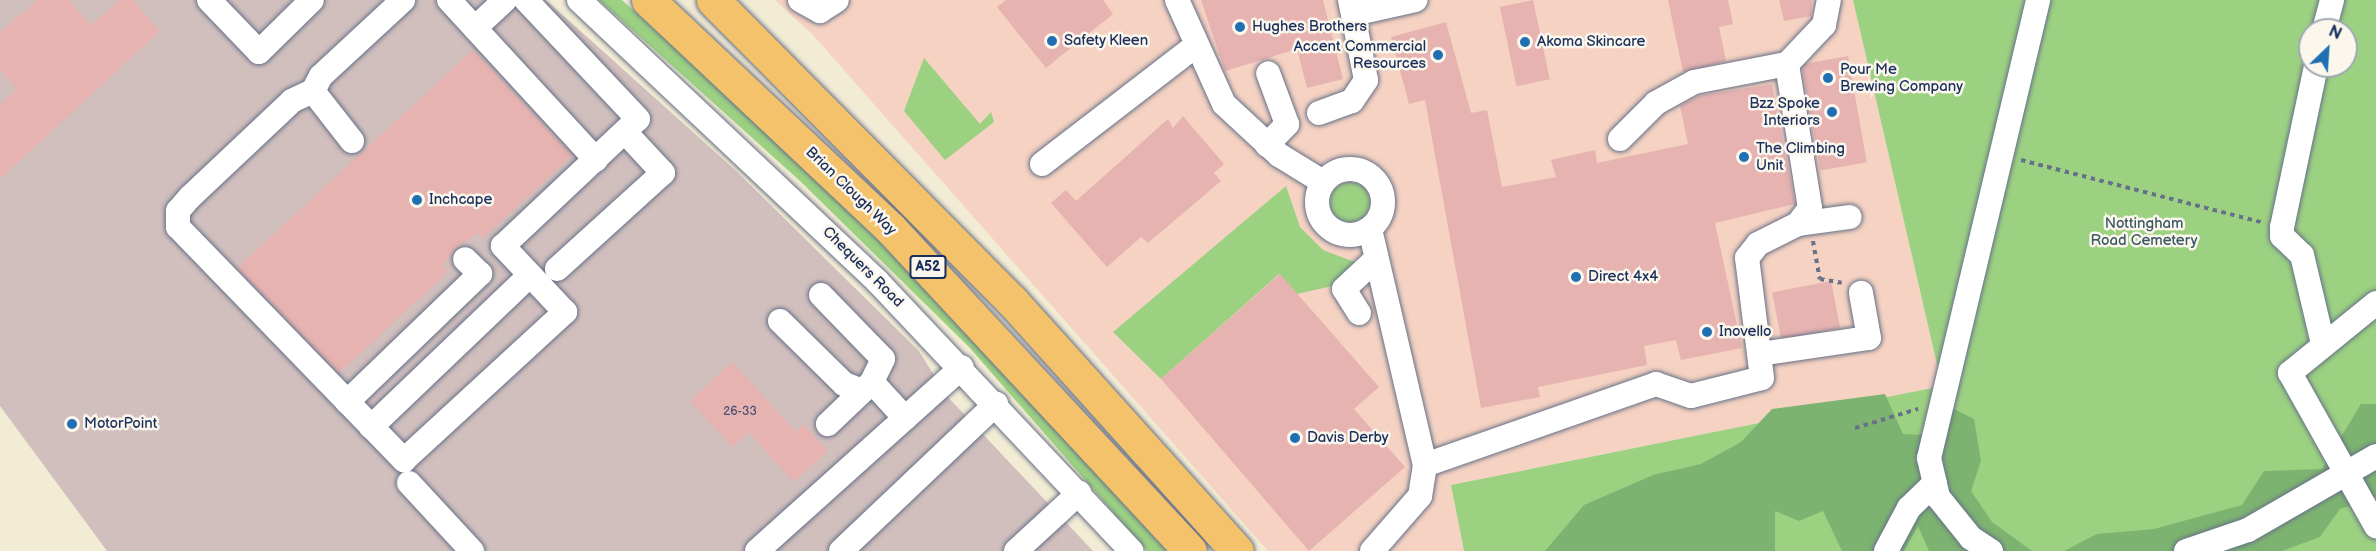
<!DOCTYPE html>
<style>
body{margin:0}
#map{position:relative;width:2376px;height:551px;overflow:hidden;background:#f3ecd5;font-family:"Balsamiq Sans",sans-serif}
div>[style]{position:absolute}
.built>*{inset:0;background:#f5d2c2}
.industrial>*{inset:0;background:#d1bfbd}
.green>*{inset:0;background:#9cd182}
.round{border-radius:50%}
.forest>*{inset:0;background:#7db370}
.building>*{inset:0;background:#e7b3b1;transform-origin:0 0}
.path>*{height:4px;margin-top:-2px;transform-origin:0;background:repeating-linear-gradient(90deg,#677188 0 4.5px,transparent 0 9px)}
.roads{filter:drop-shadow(0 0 2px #677188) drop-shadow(0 0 2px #677188)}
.minor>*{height:24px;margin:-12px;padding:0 12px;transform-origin:12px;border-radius:12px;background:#fff}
.minor>.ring{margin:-12px;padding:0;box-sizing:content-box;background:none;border:24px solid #fff;border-radius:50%}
.highway>*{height:33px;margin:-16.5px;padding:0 16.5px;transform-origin:16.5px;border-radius:16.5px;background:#f3c26a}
.dots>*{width:16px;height:16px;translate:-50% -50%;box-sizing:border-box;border:3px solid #fbf7ec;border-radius:50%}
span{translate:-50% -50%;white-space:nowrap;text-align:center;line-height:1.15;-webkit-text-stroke:5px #fbf7ec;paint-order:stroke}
.number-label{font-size:12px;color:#4e5073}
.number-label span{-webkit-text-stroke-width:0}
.shield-label span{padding:2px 4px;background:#fbf7ec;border:2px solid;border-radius:4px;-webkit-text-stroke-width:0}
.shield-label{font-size:14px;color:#1b2f5e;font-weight:700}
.poi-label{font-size:15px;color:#1b2f5e}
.left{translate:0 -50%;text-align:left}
.right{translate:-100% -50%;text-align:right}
.street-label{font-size:15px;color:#1b2f5e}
.park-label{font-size:15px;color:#3b5867}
.north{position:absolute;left:2298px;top:18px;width:60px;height:60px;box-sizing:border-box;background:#fbf7ec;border:2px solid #a1a7b3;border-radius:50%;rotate:25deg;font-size:16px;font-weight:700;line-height:24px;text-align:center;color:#1b2f5e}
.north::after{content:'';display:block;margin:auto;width:21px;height:27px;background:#1f6fb2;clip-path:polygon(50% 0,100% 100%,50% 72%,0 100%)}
</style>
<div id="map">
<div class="built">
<i style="clip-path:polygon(775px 0,1853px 0,1942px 386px,1451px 485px,1464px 551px,1268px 551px,813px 35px)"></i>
</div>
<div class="industrial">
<i style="clip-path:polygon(0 0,546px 0,735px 170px,919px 351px,947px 396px,1093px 551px,107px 551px,0 406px)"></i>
</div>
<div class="green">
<i style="clip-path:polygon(599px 0,622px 0,774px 137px,971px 332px,1167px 551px,1147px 551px,969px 347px,800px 181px)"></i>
<i style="clip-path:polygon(evenodd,1853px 0,2376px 0,2376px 551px,1464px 551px,1451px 485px,1942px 386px,1853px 0,2310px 30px,2346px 30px,2346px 66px,2310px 66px,2310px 30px)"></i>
<i style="clip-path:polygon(924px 58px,980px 124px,991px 112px,994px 122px,945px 160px,904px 111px)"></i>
<i class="round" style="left:1330px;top:182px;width:40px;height:40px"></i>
<i style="clip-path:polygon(1286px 186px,1300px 227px,1323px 250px,1360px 264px,1363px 279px,1297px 294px,1279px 274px,1161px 379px,1113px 332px)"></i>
</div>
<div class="forest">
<i style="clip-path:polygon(1885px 394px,1903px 434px,1926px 435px,1952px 408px,1974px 419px,1981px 461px,1971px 491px,1992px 522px,2032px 551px,1929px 551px,1918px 526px,1904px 551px,1842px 551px,1823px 511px,1799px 521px,1775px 511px,1775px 551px,1545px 551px,1584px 505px,1653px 475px,1701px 464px,1741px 442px,1772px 409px)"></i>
<i style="clip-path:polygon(2361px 404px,2376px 404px,2376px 497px,2340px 509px,2320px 537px,2282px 551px,2064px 551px,2097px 534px,2154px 529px,2242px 505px,2264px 471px,2322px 469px)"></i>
</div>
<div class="building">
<i style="clip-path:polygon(38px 0,69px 0,91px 25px,120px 0,133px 0,160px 31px,0 179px,0 104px,17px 89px,0 69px,0 32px)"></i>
<i style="clip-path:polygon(1006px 0,1103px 0,1113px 14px,1046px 68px,997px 7px)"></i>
<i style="clip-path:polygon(1201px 0,1323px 0,1343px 79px,1307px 88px,1297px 49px,1225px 71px)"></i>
<i style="left:1533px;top:0;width:81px;height:34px;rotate:78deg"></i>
<i style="clip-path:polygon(1668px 0,1728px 0,1733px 24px,1719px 27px,1726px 61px,1683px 72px)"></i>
<i style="clip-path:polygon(1779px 0,1812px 0,1811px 16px,1784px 21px)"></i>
<i style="clip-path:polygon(1446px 22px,1471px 113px,1487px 110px,1502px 187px,1556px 177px,1551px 160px,1595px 150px,1597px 163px,1688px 144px,1680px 106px,1699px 96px,1772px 84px,1795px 204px,1715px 223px,1742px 348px,1681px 360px,1676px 340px,1644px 346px,1647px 365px,1538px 387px,1540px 397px,1481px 408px,1425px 100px,1409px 104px,1391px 37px)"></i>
<i style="clip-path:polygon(473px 50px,572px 156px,483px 238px,478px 233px,455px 249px,442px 266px,448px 272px,339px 373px,237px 268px)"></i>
<i style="left:1848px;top:56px;width:108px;height:47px;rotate:80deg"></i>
<i style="clip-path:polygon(1183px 116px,1224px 164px,1214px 173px,1221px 181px,1148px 243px,1141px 237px,1107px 267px,1051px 203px,1066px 190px,1076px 201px,1168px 119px,1173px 128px)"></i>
<i style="clip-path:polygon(1280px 274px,1379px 387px,1354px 409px,1405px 467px,1309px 551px,1161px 379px)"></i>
<i style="left:1831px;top:281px;width:48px;height:60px;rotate:79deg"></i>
<i style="clip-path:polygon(732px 362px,796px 432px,803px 424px,828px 451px,794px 482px,748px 432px,733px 447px,690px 401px)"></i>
</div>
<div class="path">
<i style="left:2021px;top:160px;width:248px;rotate:14.5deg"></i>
<i style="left:1813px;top:241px;width:39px;rotate:80deg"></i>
<i style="left:1820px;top:279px;width:22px;rotate:10deg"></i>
<i style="left:1855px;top:428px;width:66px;rotate:-16.8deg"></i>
</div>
<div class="roads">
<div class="minor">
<i style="left:209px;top:0;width:72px;rotate:46.1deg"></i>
<i style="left:259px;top:52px;width:74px;rotate:-44.5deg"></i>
<i style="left:449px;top:0;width:217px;rotate:47.4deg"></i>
<i style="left:579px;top:0;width:410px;rotate:43.3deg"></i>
<i style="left:877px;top:281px;width:371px;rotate:46.7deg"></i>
<i style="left:800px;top:0;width:23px;rotate:29deg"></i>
<i style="left:820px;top:11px;width:20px;rotate:-33deg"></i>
<i style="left:1177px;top:0;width:114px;rotate:65.7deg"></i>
<i style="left:1224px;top:104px;width:75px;rotate:42.8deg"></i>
<i style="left:1279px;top:155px;width:52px;rotate:31.5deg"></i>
<i style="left:1353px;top:14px;width:64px;rotate:-12.7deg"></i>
<i style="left:475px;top:28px;width:41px;rotate:-43deg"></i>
<i style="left:2324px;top:30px;width:31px;rotate:-75deg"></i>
<i style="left:2316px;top:66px;width:165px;rotate:101.9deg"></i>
<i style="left:2282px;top:227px;width:9px;rotate:90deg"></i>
<i style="left:2282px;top:236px;width:28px;rotate:44deg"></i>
<i style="left:2302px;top:255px;width:91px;rotate:76.7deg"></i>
<i style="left:313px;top:91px;width:23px;rotate:155deg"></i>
<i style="left:292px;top:101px;width:140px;rotate:136.7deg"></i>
<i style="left:190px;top:197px;width:18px;rotate:131deg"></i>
<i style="left:178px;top:211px;width:16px;rotate:90deg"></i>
<i style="left:178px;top:227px;width:325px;rotate:45.9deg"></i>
<i style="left:404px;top:460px;width:219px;rotate:-42.6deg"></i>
<i style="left:565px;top:312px;width:91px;rotate:-133.2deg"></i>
<i style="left:503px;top:246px;width:185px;rotate:-43.3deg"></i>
<i style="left:638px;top:119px;width:163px;rotate:-133.3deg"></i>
<i style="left:1319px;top:113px;width:35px;rotate:-20deg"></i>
<i style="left:1352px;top:101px;width:25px;rotate:-56deg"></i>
<i style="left:1366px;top:80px;width:82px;rotate:-101.3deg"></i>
<i style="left:1620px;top:139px;width:51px;rotate:-45deg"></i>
<i style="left:1656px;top:103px;width:43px;rotate:-28.9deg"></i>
<i style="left:1694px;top:82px;width:95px;rotate:-11deg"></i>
<i style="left:352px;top:141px;width:63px;rotate:-128deg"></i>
<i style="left:313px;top:91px;width:17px;rotate:-62deg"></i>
<i style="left:321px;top:76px;width:112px;rotate:-42.8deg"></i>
<i style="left:1267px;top:145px;width:29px;rotate:-46deg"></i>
<i style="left:1287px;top:124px;width:54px;rotate:-110.4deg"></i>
<i style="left:1042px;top:164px;width:193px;rotate:-37.6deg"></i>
<i class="ring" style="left:1317px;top:169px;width:42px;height:42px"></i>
<i style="left:1798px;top:224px;width:52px;rotate:-7.7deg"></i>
<i style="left:1370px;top:229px;width:242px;rotate:76.9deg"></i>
<i style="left:1425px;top:465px;width:31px;rotate:99deg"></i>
<i style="left:1420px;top:496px;width:73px;rotate:131.1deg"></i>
<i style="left:557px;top:269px;width:143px;rotate:-42.2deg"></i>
<i style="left:663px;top:173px;width:56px;rotate:-132.8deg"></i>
<i style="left:821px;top:295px;width:89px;rotate:45.9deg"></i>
<i style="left:883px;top:359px;width:25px;rotate:116deg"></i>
<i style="left:872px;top:382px;width:61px;rotate:136.3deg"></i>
<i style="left:2376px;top:303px;width:111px;rotate:140.9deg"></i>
<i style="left:2290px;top:373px;width:176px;rotate:60.7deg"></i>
<i style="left:1359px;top:313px;width:28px;rotate:-122deg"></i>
<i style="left:1344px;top:289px;width:44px;rotate:-43.2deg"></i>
<i style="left:780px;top:321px;width:90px;rotate:44.5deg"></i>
<i style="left:844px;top:384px;width:19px;rotate:21deg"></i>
<i style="left:1760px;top:354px;width:110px;rotate:-8.4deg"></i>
<i style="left:1869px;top:338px;width:46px;rotate:-100.1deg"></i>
<i style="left:872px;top:382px;width:49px;rotate:47.5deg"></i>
<i style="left:347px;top:402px;width:185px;rotate:-43.9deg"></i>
<i style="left:480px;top:274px;width:21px;rotate:-135deg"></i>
<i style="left:371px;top:427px;width:220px;rotate:-43.7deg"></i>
<i style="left:1425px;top:465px;width:245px;rotate:-19.3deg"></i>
<i style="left:1656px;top:384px;width:37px;rotate:19deg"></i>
<i style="left:1691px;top:396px;width:73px;rotate:-14.2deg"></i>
<i style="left:1762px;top:378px;width:121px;rotate:-97.1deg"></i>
<i style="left:1747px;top:258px;width:18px;rotate:-52deg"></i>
<i style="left:1758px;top:244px;width:45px;rotate:-26.6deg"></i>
<i style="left:1798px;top:224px;width:20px;rotate:-53deg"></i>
<i style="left:1810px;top:208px;width:146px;rotate:-99.1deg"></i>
<i style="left:1787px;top:64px;width:54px;rotate:-46.5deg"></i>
<i style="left:1824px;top:25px;width:25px;rotate:-79deg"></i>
<i style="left:409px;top:483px;width:93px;rotate:47.2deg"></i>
<i style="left:757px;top:551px;width:275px;rotate:-41.9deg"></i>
<i style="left:841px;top:551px;width:214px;rotate:-43.5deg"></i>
<i style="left:1016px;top:551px;width:86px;rotate:-42.6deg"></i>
<i style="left:1886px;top:551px;width:49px;rotate:-61.9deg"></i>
<i style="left:1909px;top:508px;width:36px;rotate:-44deg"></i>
<i style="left:1991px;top:551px;width:24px;rotate:-147deg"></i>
<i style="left:1971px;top:538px;width:53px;rotate:-128.8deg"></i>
<i style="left:1938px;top:497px;width:40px;rotate:-103deg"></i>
<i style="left:1929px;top:458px;width:471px;rotate:-76.6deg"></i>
<i style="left:2186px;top:551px;width:65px;rotate:-18.7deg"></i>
<i style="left:2248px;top:530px;width:148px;rotate:-30deg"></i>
</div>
<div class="highway">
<i style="left:648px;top:0;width:334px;rotate:43.3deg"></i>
<i style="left:891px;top:229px;width:439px;rotate:47.1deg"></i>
<i style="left:713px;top:0;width:424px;rotate:45.2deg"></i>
<i style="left:1012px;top:301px;width:336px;rotate:48deg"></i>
</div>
</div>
<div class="dots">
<i style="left:1240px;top:27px;background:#1f6fb2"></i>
<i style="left:1052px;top:41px;background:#1f6fb2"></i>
<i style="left:1525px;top:42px;background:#1f6fb2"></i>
<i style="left:1438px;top:55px;background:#1f6fb2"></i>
<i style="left:1828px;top:78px;background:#1f6fb2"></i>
<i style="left:1832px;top:112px;background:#1f6fb2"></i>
<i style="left:1744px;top:157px;background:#1f6fb2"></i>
<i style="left:417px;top:200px;background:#1f6fb2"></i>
<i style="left:1576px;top:277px;background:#1f6fb2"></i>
<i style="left:1707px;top:332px;background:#1f6fb2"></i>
<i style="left:72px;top:424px;background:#1f6fb2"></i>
<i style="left:1295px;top:438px;background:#1f6fb2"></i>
</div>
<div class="number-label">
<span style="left:740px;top:412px">26-33</span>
</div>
<div class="shield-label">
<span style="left:928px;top:267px">A52</span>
</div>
<div class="poi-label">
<span class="left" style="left:1252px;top:27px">Hughes Brothers</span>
<span class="left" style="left:1064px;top:41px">Safety Kleen</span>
<span class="left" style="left:1537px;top:42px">Akoma Skincare</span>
<span class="right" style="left:1426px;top:55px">Accent Commercial<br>Resources</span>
<span class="left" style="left:1840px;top:78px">Pour Me<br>Brewing Company</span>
<span class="right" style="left:1820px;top:112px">Bzz Spoke<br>Interiors</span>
<span class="left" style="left:1756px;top:157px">The Climbing<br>Unit</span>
<span class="left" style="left:429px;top:200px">Inchcape</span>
<span class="left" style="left:1588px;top:277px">Direct 4x4</span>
<span class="left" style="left:1719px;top:332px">Inovello</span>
<span class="left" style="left:84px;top:424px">MotorPoint</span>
<span class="left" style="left:1307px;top:438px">Davis Derby</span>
</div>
<div class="street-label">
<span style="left:851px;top:191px;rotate:44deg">Brian Clough Way</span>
<span style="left:863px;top:267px;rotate:45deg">Chequers Road</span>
</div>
<div class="park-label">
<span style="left:2144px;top:232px">Nottingham<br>Road Cemetery</span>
</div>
<div class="north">N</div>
</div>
